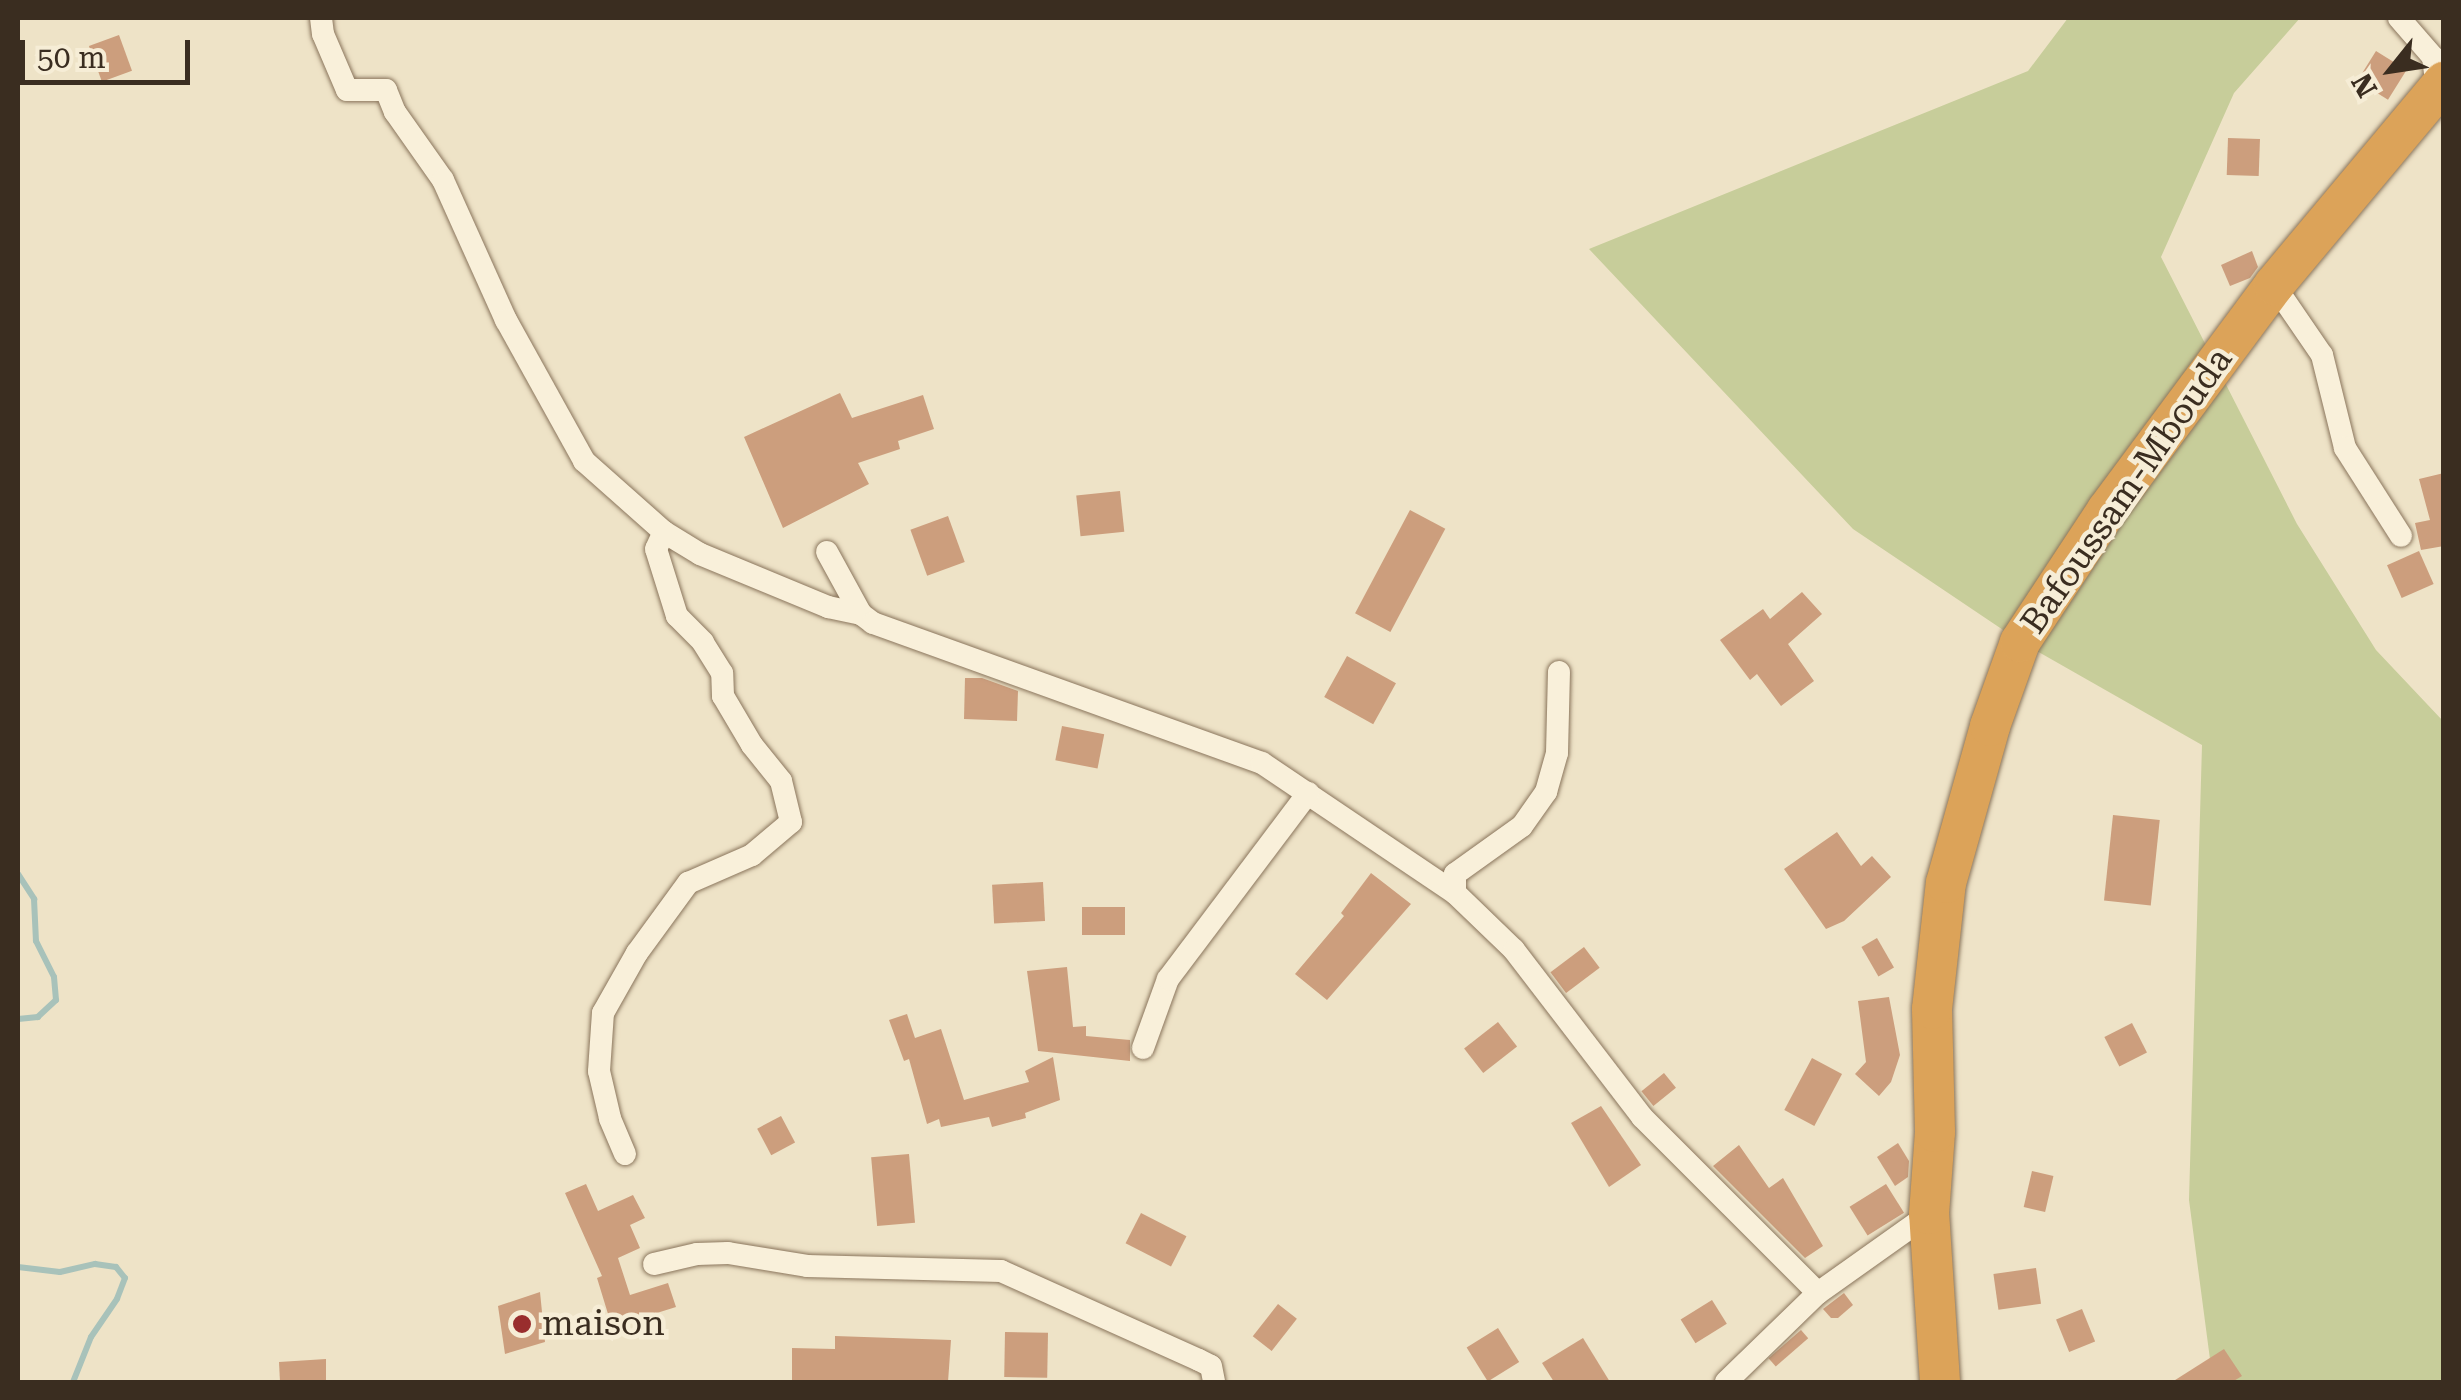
<!DOCTYPE html>
<style>
body{margin:0}
#map{position:relative;width:2461px;height:1400px;overflow:hidden;background:#eee3c7;font-family:"Roboto Serif",serif}
div>[style]{position:absolute}
.green>*{inset:0;background:#c7cd9a}
.stream>*{height:6px;margin:-3px;padding:0 3px;transform-origin:3px;border-radius:3px;background:#a8c2ba}
.building>*{inset:0;background:#cc9e7d;transform-origin:0 0}
.roads{filter:drop-shadow(0 0 2px #8a755c) drop-shadow(0 0 2px #8a755c)}
.street>*{height:22px;margin:-11px;padding:0 11px;transform-origin:11px;border-radius:11px;background:#f9f0da}
.highway>*{height:40px;margin:-20px;padding:0 20px;transform-origin:20px;border-radius:20px;background:#dca359}
.dots>*{width:28px;height:28px;translate:-50% -50%;box-sizing:border-box;border:5px solid #f6edd6;border-radius:50%}
span{translate:-50% -50%;white-space:nowrap;text-align:center;line-height:1.15;-webkit-text-stroke:9px #f6edd6;paint-order:stroke}
.street-label{font-size:35px;color:#3a2d20}
.poi-label{font-size:35px;color:#3a2d20}
.left{translate:0 -50%;text-align:left}
.frame{position:absolute;inset:0;border:20px solid #3a2d20;pointer-events:none}
.north{position:absolute;left:2341px;top:20px;width:100px;height:100px;-webkit-text-stroke:8px #f6edd6;paint-order:stroke;rotate:240deg;font-size:28px;font-weight:700;line-height:40px;text-align:center;color:#3a2d20}
.north::after{content:'';display:block;margin:auto;width:35px;height:45px;background:#3a2d20;clip-path:polygon(50% 0,100% 100%,50% 72%,0 100%)}
.scale{position:absolute;left:20px;top:40px;width:170px;height:45px;box-sizing:border-box;border:5px solid #3a2d20;border-top:0;padding-left:12px;font-size:30px;line-height:35px;white-space:nowrap;color:#3a2d20;-webkit-text-stroke:8px #f6edd6;paint-order:stroke}
</style>
<div id="map">
<div class="green">
<i style="clip-path:polygon(2068px 18px,2300px 18px,2234px 93px,2161px 257px,2297px 524px,2376px 650px,2443px 721px,2443px 1382px,2213px 1382px,2189px 1200px,2202px 745px,2021px 642px,1853px 529px,1589px 249px,2028px 71px)"></i>
</div>
<div class="stream">
<i style="left:18px;top:874px;width:30px;rotate:57deg"></i>
<i style="left:34px;top:899px;width:42px;rotate:87.3deg"></i>
<i style="left:36px;top:941px;width:40px;rotate:63.4deg"></i>
<i style="left:54px;top:977px;width:23px;rotate:85deg"></i>
<i style="left:56px;top:1000px;width:25px;rotate:137deg"></i>
<i style="left:38px;top:1017px;width:20px;rotate:174deg"></i>
<i style="left:18px;top:1267px;width:42px;rotate:6.8deg"></i>
<i style="left:60px;top:1272px;width:36px;rotate:-13deg"></i>
<i style="left:95px;top:1264px;width:21px;rotate:8deg"></i>
<i style="left:116px;top:1267px;width:14px;rotate:51deg"></i>
<i style="left:125px;top:1278px;width:22px;rotate:111deg"></i>
<i style="left:117px;top:1299px;width:46px;rotate:124.4deg"></i>
<i style="left:91px;top:1337px;width:48px;rotate:111.8deg"></i>
</div>
<div class="building">
<i style="left:119px;top:35px;width:38px;height:32px;rotate:70deg"></i>
<i style="left:2376px;top:51px;width:36px;height:35px;rotate:32deg"></i>
<i style="left:2228px;top:138px;width:32px;height:37px;rotate:2deg"></i>
<i style="clip-path:polygon(2252px 251px,2258px 267px,2250px 278px,2230px 286px,2221px 265px)"></i>
<i style="clip-path:polygon(840px 393px,852px 418px,923px 395px,934px 429px,898px 441px,900px 449px,858px 463px,869px 484px,783px 528px,744px 437px)"></i>
<i style="clip-path:polygon(2444px 473px,2444px 546px,2421px 550px,2415px 523px,2430px 520px,2419px 479px)"></i>
<i style="left:1120px;top:491px;width:41px;height:44px;rotate:84deg"></i>
<i style="left:1410px;top:510px;width:40px;height:117px;rotate:28deg"></i>
<i style="left:948px;top:516px;width:49px;height:40px;rotate:70deg"></i>
<i style="left:2419px;top:551px;width:36px;height:35px;rotate:66deg"></i>
<i style="clip-path:polygon(1802px 592px,1822px 614px,1788px 644px,1814px 681px,1781px 706px,1757px 674px,1750px 680px,1720px 640px,1763px 609px,1770px 619px)"></i>
<i style="left:1347px;top:656px;width:56px;height:47px;rotate:29deg"></i>
<i style="clip-path:polygon(965px 678px,982px 678px,1018px 691px,1017px 721px,964px 719px)"></i>
<i style="left:1062px;top:726px;width:43px;height:35px;rotate:11deg"></i>
<i style="left:2113px;top:815px;width:47px;height:86px;rotate:6deg"></i>
<i style="clip-path:polygon(1837px 832px,1861px 866px,1872px 856px,1891px 877px,1844px 921px,1826px 929px,1784px 869px)"></i>
<i style="clip-path:polygon(1371px 873px,1411px 904px,1327px 1000px,1295px 974px,1344px 916px,1341px 913px)"></i>
<i style="left:1043px;top:882px;width:39px;height:51px;rotate:87deg"></i>
<i style="left:1082px;top:907px;width:43px;height:28px"></i>
<i style="left:1877px;top:938px;width:34px;height:18px;rotate:60deg"></i>
<i style="left:1584px;top:947px;width:26px;height:42px;rotate:53deg"></i>
<i style="clip-path:polygon(1067px 967px,1073px 1027px,1086px 1026px,1086px 1036px,1130px 1040px,1130px 1061px,1038px 1051px,1027px 971px)"></i>
<i style="clip-path:polygon(1889px 997px,1900px 1055px,1891px 1082px,1879px 1096px,1855px 1074px,1866px 1062px,1858px 1001px)"></i>
<i style="clip-path:polygon(907px 1014px,915px 1038px,941px 1029px,964px 1100px,1029px 1082px,1025px 1071px,1053px 1057px,1060px 1100px,1025px 1113px,1026px 1118px,992px 1127px,989px 1117px,941px 1127px,939px 1119px,927px 1124px,909px 1059px,904px 1061px,889px 1020px)"></i>
<i style="left:1498px;top:1022px;width:31px;height:43px;rotate:52deg"></i>
<i style="left:2132px;top:1023px;width:33px;height:31px;rotate:63deg"></i>
<i style="left:1812px;top:1058px;width:34px;height:59px;rotate:28deg"></i>
<i style="left:1664px;top:1073px;width:19px;height:29px;rotate:51deg"></i>
<i style="clip-path:polygon(1601px 1106px,1641px 1165px,1609px 1187px,1571px 1123px)"></i>
<i style="left:781px;top:1116px;width:30px;height:27px;rotate:62deg"></i>
<i style="clip-path:polygon(1898px 1143px,1909px 1161px,1908px 1177px,1895px 1186px,1877px 1157px)"></i>
<i style="clip-path:polygon(1739px 1145px,1769px 1188px,1783px 1178px,1823px 1246px,1805px 1258px,1713px 1166px)"></i>
<i style="left:909px;top:1154px;width:69px;height:38px;rotate:85deg"></i>
<i style="left:2032px;top:1171px;width:22px;height:37px;rotate:13deg"></i>
<i style="clip-path:polygon(586px 1184px,598px 1211px,633px 1195px,645px 1218px,630px 1225px,640px 1248px,618px 1258px,630px 1295px,668px 1283px,676px 1307px,612px 1327px,597px 1278px,602px 1276px,565px 1193px)"></i>
<i style="left:1886px;top:1184px;width:34px;height:43px;rotate:58deg"></i>
<i style="left:1141px;top:1213px;width:51px;height:34px;rotate:27deg"></i>
<i style="left:2036px;top:1268px;width:36px;height:43px;rotate:82deg"></i>
<i style="clip-path:polygon(540px 1292px,545px 1342px,505px 1354px,498px 1306px)"></i>
<i style="clip-path:polygon(1844px 1293px,1853px 1305px,1838px 1318px,1831px 1318px,1823px 1309px)"></i>
<i style="left:1712px;top:1300px;width:28px;height:37px;rotate:58deg"></i>
<i style="left:1278px;top:1304px;width:24px;height:41px;rotate:38deg"></i>
<i style="left:2082px;top:1309px;width:35px;height:28px;rotate:68deg"></i>
<i style="left:1498px;top:1328px;width:40px;height:37px;rotate:58deg"></i>
<i style="left:1801px;top:1330px;width:11px;height:43px;rotate:49deg"></i>
<i style="left:1005px;top:1332px;width:43px;height:45px;rotate:1deg"></i>
<i style="clip-path:polygon(835px 1336px,951px 1340px,948px 1382px,792px 1382px,792px 1348px,835px 1349px)"></i>
<i style="clip-path:polygon(1583px 1338px,1610px 1382px,1554px 1382px,1542px 1363px)"></i>
<i style="clip-path:polygon(2224px 1349px,2242px 1376px,2232px 1382px,2172px 1382px)"></i>
<i style="clip-path:polygon(326px 1359px,326px 1382px,280px 1382px,279px 1362px)"></i>
</div>
<div class="roads">
<div class="street">
<i style="left:321px;top:18px;width:16px;rotate:83deg"></i>
<i style="left:323px;top:34px;width:61px;rotate:66.8deg"></i>
<i style="left:347px;top:90px;width:39px"></i>
<i style="left:386px;top:90px;width:24px;rotate:68deg"></i>
<i style="left:395px;top:112px;width:83px;rotate:54.8deg"></i>
<i style="left:443px;top:180px;width:154px;rotate:65.8deg"></i>
<i style="left:506px;top:320px;width:161px;rotate:61deg"></i>
<i style="left:584px;top:461px;width:107px;rotate:41.6deg"></i>
<i style="left:664px;top:532px;width:42px;rotate:31.4deg"></i>
<i style="left:700px;top:554px;width:139px;rotate:22.5deg"></i>
<i style="left:828px;top:607px;width:34px;rotate:12deg"></i>
<i style="left:2399px;top:18px;width:52px;rotate:48.9deg"></i>
<i style="left:2433px;top:57px;width:34px;rotate:83deg"></i>
<i style="left:2274px;top:285px;width:85px;rotate:55.6deg"></i>
<i style="left:2322px;top:355px;width:96px;rotate:76.1deg"></i>
<i style="left:2345px;top:448px;width:104px;rotate:57.5deg"></i>
<i style="left:827px;top:552px;width:71px;rotate:61.3deg"></i>
<i style="left:861px;top:614px;width:15px;rotate:37deg"></i>
<i style="left:873px;top:623px;width:413px;rotate:19.8deg"></i>
<i style="left:1262px;top:763px;width:233px;rotate:34deg"></i>
<i style="left:1455px;top:893px;width:82px;rotate:44deg"></i>
<i style="left:1514px;top:950px;width:210px;rotate:52.5deg"></i>
<i style="left:1642px;top:1117px;width:249px;rotate:45deg"></i>
<i style="left:1455px;top:893px;width:19px;rotate:-90deg"></i>
<i style="left:1455px;top:874px;width:82px;rotate:-35.6deg"></i>
<i style="left:1522px;top:826px;width:42px;rotate:-54.8deg"></i>
<i style="left:1546px;top:792px;width:41px;rotate:-74.2deg"></i>
<i style="left:1557px;top:753px;width:81px;rotate:-88.6deg"></i>
<i style="left:1143px;top:1048px;width:73px;rotate:-70.1deg"></i>
<i style="left:1168px;top:979px;width:233px;rotate:-53deg"></i>
<i style="left:625px;top:1154px;width:39px;rotate:-113deg"></i>
<i style="left:610px;top:1118px;width:48px;rotate:-103.2deg"></i>
<i style="left:599px;top:1071px;width:58px;rotate:-86.1deg"></i>
<i style="left:603px;top:1013px;width:69px;rotate:-60.5deg"></i>
<i style="left:637px;top:953px;width:87px;rotate:-53.9deg"></i>
<i style="left:688px;top:883px;width:70px;rotate:-23.6deg"></i>
<i style="left:752px;top:855px;width:51px;rotate:-40.2deg"></i>
<i style="left:791px;top:822px;width:42px;rotate:-103.7deg"></i>
<i style="left:781px;top:781px;width:46px;rotate:-128.9deg"></i>
<i style="left:752px;top:745px;width:57px;rotate:-120.6deg"></i>
<i style="left:723px;top:696px;width:23px;rotate:-92deg"></i>
<i style="left:722px;top:673px;width:36px;rotate:-122deg"></i>
<i style="left:703px;top:642px;width:37px;rotate:-135deg"></i>
<i style="left:677px;top:616px;width:70px;rotate:-107.4deg"></i>
<i style="left:656px;top:549px;width:19px;rotate:-65deg"></i>
<i style="left:654px;top:1264px;width:44px;rotate:-13.1deg"></i>
<i style="left:697px;top:1254px;width:31px;rotate:-2deg"></i>
<i style="left:728px;top:1253px;width:80px;rotate:9.3deg"></i>
<i style="left:807px;top:1266px;width:194px;rotate:1.5deg"></i>
<i style="left:1001px;top:1271px;width:217px;rotate:24.2deg"></i>
<i style="left:1199px;top:1360px;width:13px;rotate:27deg"></i>
<i style="left:1211px;top:1366px;width:16px;rotate:79deg"></i>
<i style="left:1726px;top:1382px;width:128px;rotate:-44.1deg"></i>
<i style="left:1818px;top:1293px;width:136px;rotate:-35.4deg"></i>
</div>
<div class="highway">
<i style="left:1940px;top:1382px;width:168px;rotate:-93.7deg"></i>
<i style="left:1929px;top:1214px;width:82px;rotate:-85.8deg"></i>
<i style="left:1935px;top:1132px;width:123px;rotate:-91.4deg"></i>
<i style="left:1932px;top:1009px;width:127px;rotate:-83.7deg"></i>
<i style="left:1946px;top:883px;width:163px;rotate:-74.3deg"></i>
<i style="left:1990px;top:726px;width:89px;rotate:-70.3deg"></i>
<i style="left:2020px;top:642px;width:158px;rotate:-56.6deg"></i>
<i style="left:2107px;top:510px;width:280px;rotate:-53.4deg"></i>
<i style="left:2274px;top:285px;width:265px;rotate:-50.1deg"></i>
</div>
</div>
<div class="dots">
<i style="left:522px;top:1324px;background:#992d2d"></i>
</div>
<div class="street-label">
<span style="left:2127px;top:491px;rotate:-55deg">Bafoussam-Mbouda</span>
</div>
<div class="poi-label">
<span class="left" style="left:542px;top:1324px">maison</span>
</div>
<div class="frame"></div>
<div class="north">N</div>
<div class="scale">50 m</div>
</div>
